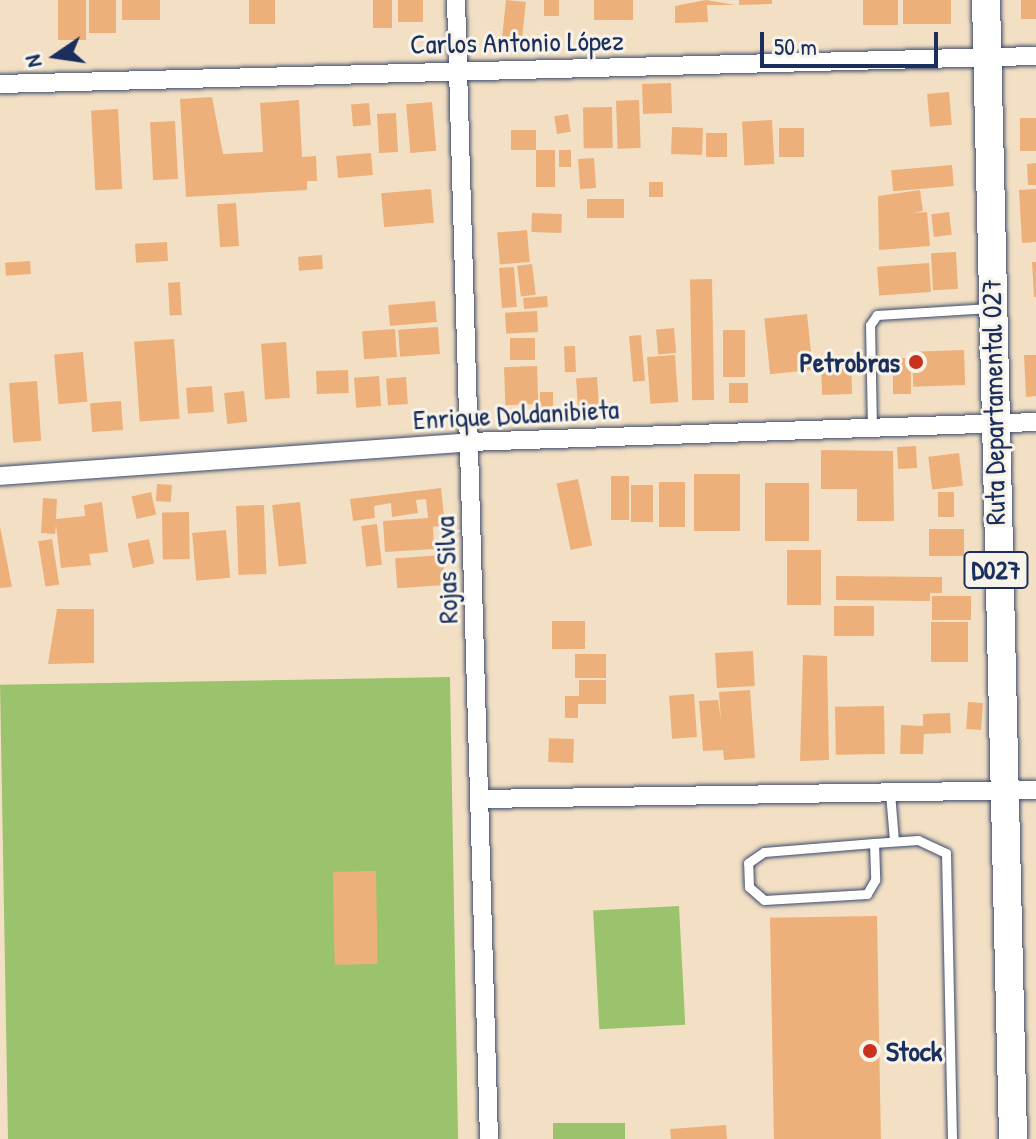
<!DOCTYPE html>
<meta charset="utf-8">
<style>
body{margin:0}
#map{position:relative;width:1036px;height:1139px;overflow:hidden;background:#f3e0c4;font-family:"Patrick Hand",sans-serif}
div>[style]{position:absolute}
.green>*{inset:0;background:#9bc26d;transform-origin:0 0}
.building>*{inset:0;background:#edb07a;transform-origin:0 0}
.roads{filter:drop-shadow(0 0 2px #3b4a6d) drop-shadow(0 0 2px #3b4a6d)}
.lane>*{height:9px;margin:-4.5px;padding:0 4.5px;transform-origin:4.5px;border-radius:4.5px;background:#fff}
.street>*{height:18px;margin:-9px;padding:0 9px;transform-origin:9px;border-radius:9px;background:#fff}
.primary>*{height:28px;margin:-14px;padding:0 14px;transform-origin:14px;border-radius:14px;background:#fff}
.dots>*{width:22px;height:22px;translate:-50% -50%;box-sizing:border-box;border:4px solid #f7f3e8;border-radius:50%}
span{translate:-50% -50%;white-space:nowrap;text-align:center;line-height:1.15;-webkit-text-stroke:6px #f7f3e8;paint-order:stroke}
.shield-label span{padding:2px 6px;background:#f7f3e8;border:2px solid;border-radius:6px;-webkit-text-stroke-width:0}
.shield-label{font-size:26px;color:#1b2f5e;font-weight:700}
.street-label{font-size:28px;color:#1b2f5e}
.poi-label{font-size:28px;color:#1b2f5e;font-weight:700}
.right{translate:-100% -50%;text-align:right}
.left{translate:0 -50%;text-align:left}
.north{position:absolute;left:16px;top:16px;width:80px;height:80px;-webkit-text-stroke:6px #f7f3e8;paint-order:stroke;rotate:257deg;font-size:22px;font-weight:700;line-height:32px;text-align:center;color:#1b2f5e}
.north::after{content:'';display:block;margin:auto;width:28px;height:36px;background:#1b2f5e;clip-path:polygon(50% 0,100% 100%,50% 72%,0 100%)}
.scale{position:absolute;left:760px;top:32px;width:178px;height:36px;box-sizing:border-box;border:4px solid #1b2f5e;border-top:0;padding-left:10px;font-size:24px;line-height:28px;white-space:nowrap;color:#1b2f5e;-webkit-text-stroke:6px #f7f3e8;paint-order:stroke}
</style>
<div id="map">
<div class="green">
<i style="left:450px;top:677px;width:462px;height:450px;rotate:89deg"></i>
<i style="left:679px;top:906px;width:119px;height:86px;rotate:87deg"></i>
<i style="left:625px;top:1123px;width:16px;height:72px;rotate:90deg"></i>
</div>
<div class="building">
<i style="left:58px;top:0;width:28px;height:40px"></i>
<i style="left:89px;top:0;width:27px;height:33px"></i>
<i style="left:122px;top:0;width:38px;height:20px"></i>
<i style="left:249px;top:0;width:26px;height:24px"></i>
<i style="left:373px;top:0;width:19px;height:28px"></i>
<i style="left:398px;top:0;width:25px;height:22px"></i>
<i style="left:506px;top:0;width:20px;height:42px;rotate:6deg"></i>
<i style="left:544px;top:0;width:15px;height:16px"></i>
<i style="left:594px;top:0;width:39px;height:20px"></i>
<i style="clip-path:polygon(706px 0,735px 5px,707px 5px,708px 22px,675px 23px,675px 6px)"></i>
<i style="clip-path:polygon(739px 0,772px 0,772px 4px,739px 5px)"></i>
<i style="left:863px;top:0;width:35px;height:25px"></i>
<i style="left:903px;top:0;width:48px;height:24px"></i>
<i style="left:1021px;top:0;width:15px;height:19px"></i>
<i style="left:671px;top:83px;width:30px;height:29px;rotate:88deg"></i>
<i style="left:949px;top:92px;width:33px;height:22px;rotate:85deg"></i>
<i style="clip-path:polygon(212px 97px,223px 154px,263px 152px,260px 103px,299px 100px,302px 157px,316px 156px,317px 181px,307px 181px,307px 190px,186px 197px,180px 99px)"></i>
<i style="left:639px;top:100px;width:48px;height:23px;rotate:88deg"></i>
<i style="left:432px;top:102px;width:49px;height:26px;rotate:85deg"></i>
<i style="left:369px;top:103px;width:22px;height:18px;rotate:85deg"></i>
<i style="left:612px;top:107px;width:41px;height:29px;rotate:89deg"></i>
<i style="left:118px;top:109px;width:80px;height:27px;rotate:87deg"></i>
<i style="left:396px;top:113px;width:39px;height:19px;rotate:87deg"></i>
<i style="left:568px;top:114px;width:18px;height:14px;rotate:81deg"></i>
<i style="left:1036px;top:118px;width:33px;height:16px;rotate:90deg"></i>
<i style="left:772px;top:120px;width:44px;height:30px;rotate:87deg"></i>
<i style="left:175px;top:121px;width:58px;height:25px;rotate:87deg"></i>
<i style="left:672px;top:127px;width:31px;height:27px;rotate:2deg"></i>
<i style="left:779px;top:128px;width:25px;height:29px"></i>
<i style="left:511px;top:130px;width:25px;height:20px"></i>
<i style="left:706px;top:133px;width:21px;height:24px"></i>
<i style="left:536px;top:150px;width:19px;height:37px"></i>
<i style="left:559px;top:150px;width:12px;height:17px"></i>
<i style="left:371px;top:153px;width:22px;height:35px;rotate:85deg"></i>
<i style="left:594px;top:158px;width:30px;height:16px;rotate:86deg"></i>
<i style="clip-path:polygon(1036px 163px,1036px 185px,1028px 185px,1027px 164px)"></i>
<i style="left:952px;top:165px;width:21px;height:61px;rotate:85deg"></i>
<i style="left:663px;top:182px;width:15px;height:14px;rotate:90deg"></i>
<i style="left:431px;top:189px;width:34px;height:50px;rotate:85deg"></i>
<i style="clip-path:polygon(1036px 189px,1036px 242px,1022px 243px,1019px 190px)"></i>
<i style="clip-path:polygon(920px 190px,923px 211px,912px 213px,927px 212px,930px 246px,879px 250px,878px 196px)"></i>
<i style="left:587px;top:199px;width:37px;height:19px"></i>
<i style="left:236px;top:203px;width:43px;height:19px;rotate:86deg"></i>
<i style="left:949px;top:212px;width:23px;height:18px;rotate:83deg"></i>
<i style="left:532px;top:213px;width:30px;height:19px;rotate:2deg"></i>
<i style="left:527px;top:230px;width:32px;height:30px;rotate:85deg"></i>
<i style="left:167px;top:242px;width:19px;height:32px;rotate:87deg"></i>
<i style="left:956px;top:252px;width:37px;height:25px;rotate:87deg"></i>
<i style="left:322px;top:255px;width:14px;height:24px;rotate:86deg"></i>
<i style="left:30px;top:261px;width:13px;height:25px;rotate:86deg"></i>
<i style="clip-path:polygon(1032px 262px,1036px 262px,1036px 297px,1034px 297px)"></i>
<i style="left:929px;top:263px;width:29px;height:52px;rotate:86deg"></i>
<i style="left:532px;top:264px;width:31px;height:15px;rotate:83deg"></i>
<i style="left:514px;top:267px;width:40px;height:15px;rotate:86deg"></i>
<i style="left:712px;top:279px;width:121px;height:22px;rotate:89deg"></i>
<i style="left:180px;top:282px;width:33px;height:12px;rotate:87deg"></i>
<i style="left:547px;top:296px;width:11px;height:24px;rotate:85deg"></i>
<i style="left:435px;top:301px;width:21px;height:47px;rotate:85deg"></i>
<i style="left:537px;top:311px;width:21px;height:32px;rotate:87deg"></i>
<i style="left:807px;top:314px;width:56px;height:43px;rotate:84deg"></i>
<i style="left:438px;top:327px;width:27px;height:40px;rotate:86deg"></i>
<i style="left:674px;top:328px;width:25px;height:18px;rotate:85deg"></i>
<i style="left:395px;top:329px;width:28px;height:33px;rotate:86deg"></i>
<i style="left:723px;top:330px;width:22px;height:47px"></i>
<i style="left:641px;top:335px;width:46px;height:12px;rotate:85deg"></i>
<i style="left:510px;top:338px;width:25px;height:22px"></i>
<i style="left:174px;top:339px;width:80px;height:40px;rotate:86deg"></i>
<i style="left:286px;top:342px;width:56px;height:25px;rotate:86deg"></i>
<i style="left:575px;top:346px;width:26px;height:11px;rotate:88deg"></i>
<i style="left:964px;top:350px;width:35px;height:52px;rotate:88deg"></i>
<i style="left:83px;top:352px;width:50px;height:29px;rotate:85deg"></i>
<i style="left:675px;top:355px;width:47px;height:28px;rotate:86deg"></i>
<i style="clip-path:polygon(1024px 355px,1036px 355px,1036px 396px,1026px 397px)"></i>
<i style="left:893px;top:358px;width:18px;height:36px"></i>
<i style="left:851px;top:363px;width:31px;height:30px;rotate:88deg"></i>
<i style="left:537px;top:366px;width:38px;height:33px;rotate:88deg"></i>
<i style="left:348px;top:370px;width:23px;height:32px;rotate:88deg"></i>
<i style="left:379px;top:376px;width:30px;height:25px;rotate:86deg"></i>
<i style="left:406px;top:377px;width:27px;height:20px;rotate:86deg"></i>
<i style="left:597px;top:377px;width:29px;height:21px;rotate:86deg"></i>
<i style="left:37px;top:381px;width:60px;height:28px;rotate:86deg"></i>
<i style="left:729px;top:383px;width:19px;height:20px"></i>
<i style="left:212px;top:386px;width:26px;height:26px;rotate:86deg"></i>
<i style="left:244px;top:391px;width:31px;height:20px;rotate:84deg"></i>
<i style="left:540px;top:392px;width:13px;height:20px"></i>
<i style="left:121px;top:401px;width:29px;height:31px;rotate:86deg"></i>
<i style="left:916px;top:446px;width:22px;height:19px;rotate:87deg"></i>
<i style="clip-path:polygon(821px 450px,893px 451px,894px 521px,857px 521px,857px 489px,821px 489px)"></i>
<i style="left:959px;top:453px;width:33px;height:31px;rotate:83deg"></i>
<i style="left:694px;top:474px;width:46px;height:57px"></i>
<i style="left:611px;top:476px;width:18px;height:44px"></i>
<i style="left:578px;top:479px;width:68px;height:22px;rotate:78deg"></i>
<i style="left:659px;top:482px;width:26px;height:45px"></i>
<i style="left:765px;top:483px;width:44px;height:58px"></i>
<i style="left:157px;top:484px;width:15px;height:17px;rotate:4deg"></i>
<i style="left:631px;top:485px;width:22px;height:37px"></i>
<i style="clip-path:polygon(441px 488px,445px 525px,433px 527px,434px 549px,385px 552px,383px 521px,428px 518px,426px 499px,416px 500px,418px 513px,392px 517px,391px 503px,374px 506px,375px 518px,353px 521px,350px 499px)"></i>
<i style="left:151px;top:492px;width:23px;height:20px;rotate:77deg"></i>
<i style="left:938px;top:492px;width:16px;height:25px"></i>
<i style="clip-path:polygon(43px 498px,57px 499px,56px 519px,85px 516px,84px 505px,102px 502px,108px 552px,89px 554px,91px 565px,61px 568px,56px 525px,55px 534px,41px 533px)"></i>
<i style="left:300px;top:502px;width:62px;height:28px;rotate:84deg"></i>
<i style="left:264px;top:505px;width:69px;height:28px;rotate:88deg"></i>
<i style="left:189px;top:512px;width:47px;height:27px;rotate:89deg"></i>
<i style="left:377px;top:524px;width:41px;height:16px;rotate:83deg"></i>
<i style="clip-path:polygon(0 526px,12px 587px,0 588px)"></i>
<i style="left:929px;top:529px;width:35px;height:27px"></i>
<i style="left:226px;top:530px;width:48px;height:34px;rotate:85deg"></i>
<i style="left:52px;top:539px;width:46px;height:14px;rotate:81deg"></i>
<i style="left:149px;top:539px;width:25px;height:22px;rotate:78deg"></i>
<i style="left:787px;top:550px;width:34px;height:55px"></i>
<i style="left:443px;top:555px;width:30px;height:48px;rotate:86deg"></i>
<i style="clip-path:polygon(836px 576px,942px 577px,942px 593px,930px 593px,930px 601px,836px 600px)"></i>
<i style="left:932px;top:596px;width:39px;height:24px"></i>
<i style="left:834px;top:606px;width:40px;height:30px"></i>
<i style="clip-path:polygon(57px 609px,94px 609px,94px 663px,48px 664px)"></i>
<i style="left:552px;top:621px;width:33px;height:28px"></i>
<i style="left:931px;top:622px;width:37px;height:40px"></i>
<i style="left:753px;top:651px;width:35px;height:38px;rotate:87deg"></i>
<i style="left:575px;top:654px;width:31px;height:24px"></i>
<i style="clip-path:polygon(803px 655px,827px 656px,829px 760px,800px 761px)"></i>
<i style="clip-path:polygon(579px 680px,606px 680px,606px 704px,578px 704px,578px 718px,565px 718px,565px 696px,579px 696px)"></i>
<i style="clip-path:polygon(750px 690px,755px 758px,724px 760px,723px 750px,703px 751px,699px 701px,718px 700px,721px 720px,719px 692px)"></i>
<i style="left:694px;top:694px;width:43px;height:25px;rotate:86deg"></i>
<i style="left:968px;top:702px;width:15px;height:27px;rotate:4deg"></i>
<i style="left:884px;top:706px;width:48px;height:49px;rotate:89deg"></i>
<i style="clip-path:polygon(950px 713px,951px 733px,924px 734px,923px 754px,900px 754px,901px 725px,923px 726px,923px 714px)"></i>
<i style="left:574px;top:739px;width:24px;height:25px;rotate:92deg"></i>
<i style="left:376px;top:871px;width:93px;height:43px;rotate:89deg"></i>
<i style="left:877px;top:916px;width:223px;height:107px;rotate:89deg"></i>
<i style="left:726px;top:1125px;width:14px;height:56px;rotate:86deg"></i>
</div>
<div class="roads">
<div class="lane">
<i style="left:872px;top:428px;width:103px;rotate:-91.1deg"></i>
<i style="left:870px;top:325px;width:12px;rotate:-55deg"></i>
<i style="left:877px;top:315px;width:113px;rotate:-3.5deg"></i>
<i style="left:890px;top:793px;width:48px;rotate:85.2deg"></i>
<i style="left:874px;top:843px;width:37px;rotate:88deg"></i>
<i style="left:875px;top:880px;width:16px;rotate:120deg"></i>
<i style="left:867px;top:894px;width:103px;rotate:176.7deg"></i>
<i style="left:764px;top:900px;width:20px;rotate:-139deg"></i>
<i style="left:749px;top:887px;width:24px;rotate:-92deg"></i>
<i style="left:748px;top:863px;width:19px;rotate:-35deg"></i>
<i style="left:764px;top:852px;width:110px;rotate:-4.7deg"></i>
<i style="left:874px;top:843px;width:44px;rotate:-3.9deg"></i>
<i style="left:918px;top:840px;width:31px;rotate:25deg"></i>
<i style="left:946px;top:853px;width:286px;rotate:88.8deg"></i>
</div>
<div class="street">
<i style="left:456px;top:0;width:1139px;rotate:88.34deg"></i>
<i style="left:0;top:84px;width:1036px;rotate:-1.55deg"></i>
<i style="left:0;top:476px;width:470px;rotate:-4.1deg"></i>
<i style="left:469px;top:442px;width:567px;rotate:-2.02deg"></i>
<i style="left:481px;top:799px;width:555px;rotate:-0.93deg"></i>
</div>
<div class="primary">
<i style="left:986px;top:0;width:1139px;rotate:88.64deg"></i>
</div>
</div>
<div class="dots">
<i style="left:916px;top:362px;background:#c8321e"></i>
<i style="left:870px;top:1051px;background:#c8321e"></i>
</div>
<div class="shield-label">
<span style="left:996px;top:570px">D027</span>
</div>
<div class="street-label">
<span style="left:517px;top:42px;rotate:-1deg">Carlos Antonio López</span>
<span style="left:993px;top:402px;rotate:-91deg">Ruta Departamental 027</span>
<span style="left:516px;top:414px;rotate:-3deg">Enrique Doldanibieta</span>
<span style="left:446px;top:570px;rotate:-92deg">Rojas Silva</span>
</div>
<div class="poi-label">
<span class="right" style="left:900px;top:362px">Petrobras</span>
<span class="left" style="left:886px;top:1051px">Stock</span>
</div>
<div class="north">N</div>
<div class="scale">50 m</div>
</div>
